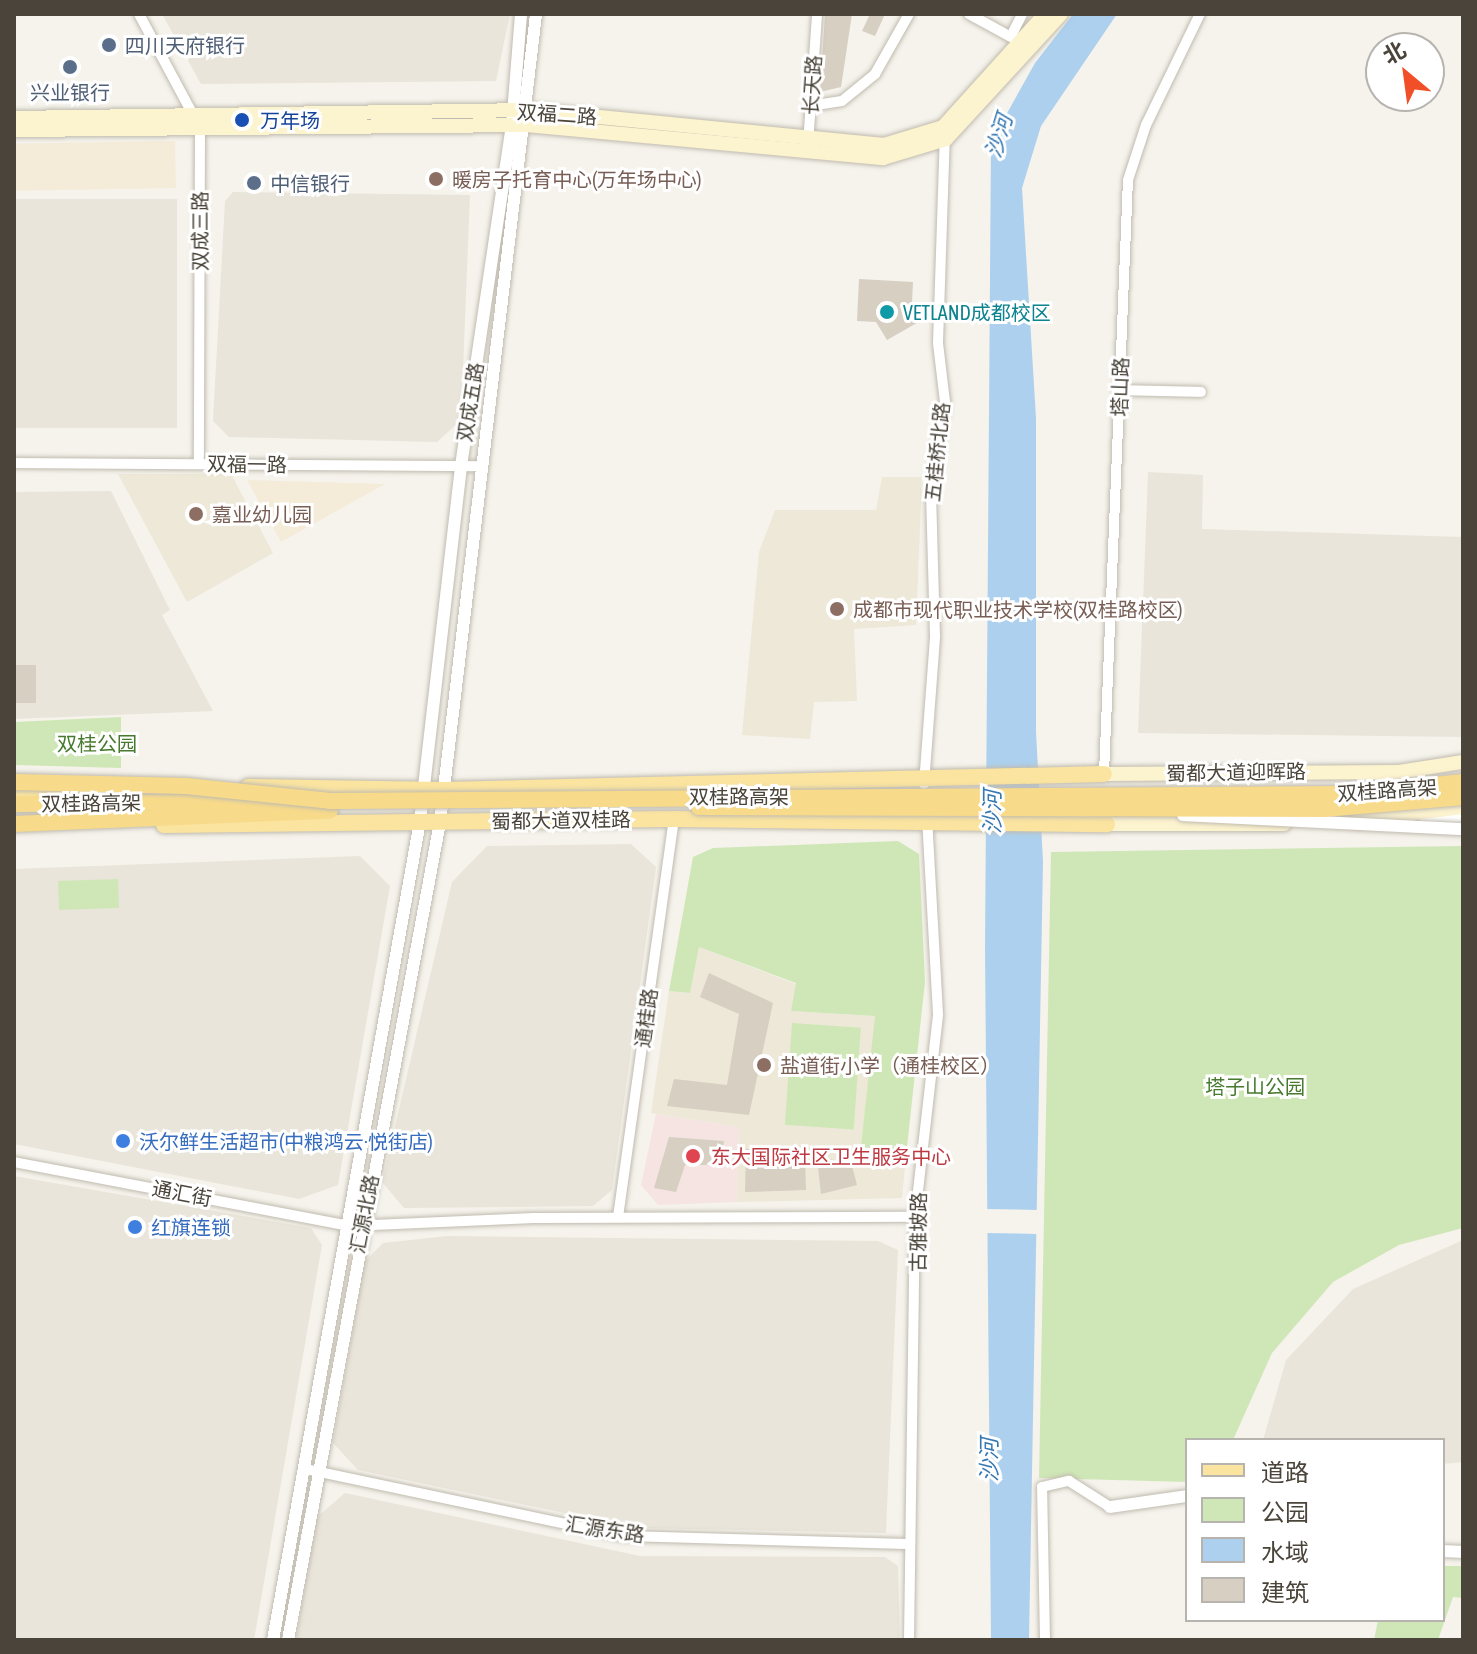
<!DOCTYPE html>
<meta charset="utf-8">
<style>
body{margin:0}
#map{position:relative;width:1477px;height:1654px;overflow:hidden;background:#f5f3ec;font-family:"Asap Condensed","Noto Sans SC",sans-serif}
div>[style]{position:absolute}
.residential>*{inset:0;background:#e9e5da;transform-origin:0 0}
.commercial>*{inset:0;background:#f5ebd9;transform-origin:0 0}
.education>*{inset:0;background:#ede8d7}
.medical>*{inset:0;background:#f5e4e1}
.green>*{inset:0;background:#cfe7b7;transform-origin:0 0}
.water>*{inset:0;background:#acd0ee}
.pier>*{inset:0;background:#f5f3ec;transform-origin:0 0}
.building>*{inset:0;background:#d6cfc2;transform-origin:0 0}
.roads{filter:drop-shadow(0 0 2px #c1bbaf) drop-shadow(0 0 2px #c1bbaf)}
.minor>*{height:10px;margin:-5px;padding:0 5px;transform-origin:5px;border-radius:5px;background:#fff}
.tertiary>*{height:12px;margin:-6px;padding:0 6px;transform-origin:6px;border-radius:6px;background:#fff}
.secondary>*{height:14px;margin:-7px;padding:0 7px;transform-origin:7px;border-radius:7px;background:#fcf3cf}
.primary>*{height:16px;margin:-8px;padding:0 8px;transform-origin:8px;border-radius:8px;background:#fae4a0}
.trunk>*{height:16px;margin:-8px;padding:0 8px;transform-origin:8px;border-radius:8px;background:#f8db8a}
.bridges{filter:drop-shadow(0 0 2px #c1bbaf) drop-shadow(0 0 2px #c1bbaf)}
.tertiary-bridge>*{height:12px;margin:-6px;padding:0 6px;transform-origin:6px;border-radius:6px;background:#fff}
.trunk-bridge>*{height:16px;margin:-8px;padding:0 8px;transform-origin:8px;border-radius:8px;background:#f8db8a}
.dots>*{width:22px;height:22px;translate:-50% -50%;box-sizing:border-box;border:4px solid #fff;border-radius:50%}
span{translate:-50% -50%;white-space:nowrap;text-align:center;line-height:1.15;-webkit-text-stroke:6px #fff;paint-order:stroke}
.service-label{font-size:20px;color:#4e5e75}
.left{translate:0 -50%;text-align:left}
.street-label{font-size:20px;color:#4a443a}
.transit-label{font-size:20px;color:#164399}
.education-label{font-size:20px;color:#785e54}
.culture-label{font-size:20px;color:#0d838f}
.park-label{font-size:20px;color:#477a2e}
.shop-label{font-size:20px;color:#366cbe}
.health-label{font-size:20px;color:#be3a42}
.water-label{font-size:22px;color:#3678b2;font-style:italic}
.frame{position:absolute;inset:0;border:16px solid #4a443a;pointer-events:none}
.legend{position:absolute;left:1185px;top:1438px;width:260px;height:184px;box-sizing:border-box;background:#fff;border:2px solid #b7b4b0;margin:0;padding:10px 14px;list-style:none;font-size:24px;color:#4a443a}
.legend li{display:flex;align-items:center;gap:16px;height:40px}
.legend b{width:40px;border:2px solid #b7b4b0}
.north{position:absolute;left:1365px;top:32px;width:80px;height:80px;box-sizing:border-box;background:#fff;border:2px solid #b7b4b0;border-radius:50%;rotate:331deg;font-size:22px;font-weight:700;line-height:32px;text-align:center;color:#4a443a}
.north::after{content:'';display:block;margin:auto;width:28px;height:36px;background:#f04f28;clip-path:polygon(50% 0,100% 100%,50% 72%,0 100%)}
</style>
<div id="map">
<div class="residential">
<i style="clip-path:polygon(162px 14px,510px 14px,496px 81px,201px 84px)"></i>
<i style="clip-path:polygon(233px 192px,470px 195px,461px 420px,437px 442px,229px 437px,213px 421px,225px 201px)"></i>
<i style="left:177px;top:199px;width:229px;height:163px;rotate:90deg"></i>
<i style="clip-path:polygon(1148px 472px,1203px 475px,1202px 529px,1463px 537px,1463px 737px,1138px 733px)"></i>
<i style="clip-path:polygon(111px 491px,170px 610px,162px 615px,213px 711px,14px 719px,14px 492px)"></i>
<i style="clip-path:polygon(631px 844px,656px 867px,612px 1190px,593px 1206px,404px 1208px,382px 1182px,452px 882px,487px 846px)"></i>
<i style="clip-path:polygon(360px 856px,390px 886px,338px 1185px,299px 1199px,14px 1144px,14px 869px)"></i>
<i style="clip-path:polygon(14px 1176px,311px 1228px,322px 1245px,254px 1640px,14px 1640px)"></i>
<i style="clip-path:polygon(447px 1236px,878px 1241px,898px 1250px,886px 1533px,636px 1528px,358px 1470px,333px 1443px,365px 1261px,383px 1243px)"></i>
<i style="clip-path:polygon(1463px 1240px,1463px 1462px,1443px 1464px,1443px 1440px,1263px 1440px,1286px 1360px,1353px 1289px)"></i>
<i style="clip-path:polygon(345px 1493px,640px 1556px,885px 1557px,898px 1566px,900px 1640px,296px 1640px,317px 1517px)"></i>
</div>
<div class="commercial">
<i style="left:175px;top:141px;width:47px;height:161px;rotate:89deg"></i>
<i style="clip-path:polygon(247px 480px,385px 484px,281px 542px)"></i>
</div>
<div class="education">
<i style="clip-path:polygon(118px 474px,231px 474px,273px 553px,187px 602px)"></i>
<i style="clip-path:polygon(882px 477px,922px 477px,916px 625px,854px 629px,857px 701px,814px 702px,810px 739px,742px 735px,759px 552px,775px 510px,876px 510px)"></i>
<i style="clip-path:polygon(699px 947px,796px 984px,792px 1011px,876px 1016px,861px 1145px,906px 1156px,902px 1198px,737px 1202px,739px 1127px,651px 1113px,669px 991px,690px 993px)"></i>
</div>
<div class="medical">
<i style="clip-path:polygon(656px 1114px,739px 1127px,737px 1202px,658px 1205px,641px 1185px)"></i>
</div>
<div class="green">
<i style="clip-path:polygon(121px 717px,121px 768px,14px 765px,14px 722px)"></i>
<i style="clip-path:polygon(898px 841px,919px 854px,925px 982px,906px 1156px,861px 1146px,875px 1016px,791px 1011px,796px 983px,699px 947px,690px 993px,669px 991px,693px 857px,713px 848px)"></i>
<i style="clip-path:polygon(1463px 846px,1463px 1228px,1399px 1245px,1333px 1282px,1272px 1353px,1233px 1440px,1187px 1440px,1187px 1482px,1039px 1478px,1051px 852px)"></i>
<i style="left:118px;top:879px;width:29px;height:60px;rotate:88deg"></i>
<i style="left:792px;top:1023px;width:69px;height:102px;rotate:4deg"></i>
<i style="clip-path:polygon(1443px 1566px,1463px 1566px,1463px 1598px,1453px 1597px,1438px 1640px,1374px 1640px,1378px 1620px,1443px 1620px)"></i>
</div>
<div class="water">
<i style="clip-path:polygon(1073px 14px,1117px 14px,1041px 126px,1022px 188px,1036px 418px,1036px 732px,1043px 861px,1029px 1640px,991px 1640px,985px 948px,991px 142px,1035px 63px)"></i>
</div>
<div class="pier">
<i style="left:986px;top:1209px;width:52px;height:24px;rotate:1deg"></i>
</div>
<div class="building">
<i style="clip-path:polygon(825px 14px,852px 14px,841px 87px,820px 92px)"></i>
<i style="clip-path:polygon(870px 14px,885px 14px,875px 36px,862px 31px)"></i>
<i style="clip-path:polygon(859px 279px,913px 282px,912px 303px,922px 320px,887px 340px,876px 322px,857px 321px)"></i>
<i style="left:14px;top:665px;width:22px;height:38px"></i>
<i style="clip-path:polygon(709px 973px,773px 1003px,749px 1115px,667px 1106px,674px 1079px,727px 1085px,739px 1014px,700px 997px)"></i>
<i style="clip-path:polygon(669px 1137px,724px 1141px,721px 1165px,685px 1165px,676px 1192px,654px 1188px)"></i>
<i style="clip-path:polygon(746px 1149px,805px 1156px,806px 1190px,745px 1192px)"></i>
<i style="clip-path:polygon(817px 1158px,851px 1162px,857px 1185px,821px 1194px)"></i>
</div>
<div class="roads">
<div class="minor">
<i style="left:139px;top:14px;width:129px;rotate:61.8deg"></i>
<i style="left:200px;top:128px;width:336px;rotate:90.2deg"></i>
<i style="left:969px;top:14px;width:58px;rotate:28.8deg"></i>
<i style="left:1011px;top:36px;width:25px;rotate:-63deg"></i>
<i style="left:810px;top:106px;width:32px;rotate:-9deg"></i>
<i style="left:842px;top:101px;width:43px;rotate:-39.3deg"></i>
<i style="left:875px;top:74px;width:69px;rotate:-60.5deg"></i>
<i style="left:808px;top:144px;width:130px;rotate:-86deg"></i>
<i style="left:1120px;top:390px;width:81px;rotate:1.4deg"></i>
<i style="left:14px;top:463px;width:466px;rotate:0.4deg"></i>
<i style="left:1104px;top:774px;width:594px;rotate:-87.69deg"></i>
<i style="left:1128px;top:180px;width:58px;rotate:-71.9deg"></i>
<i style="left:1146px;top:125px;width:123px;rotate:-64.1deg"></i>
<i style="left:924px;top:784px;width:148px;rotate:-85.7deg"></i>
<i style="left:935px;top:636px;width:142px;rotate:-91.6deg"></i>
<i style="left:931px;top:494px;width:93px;rotate:-81.3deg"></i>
<i style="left:945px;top:402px;width:59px;rotate:-96.8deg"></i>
<i style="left:938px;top:343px;width:208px;rotate:-88.1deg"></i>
<i style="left:14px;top:1162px;width:342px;rotate:10.8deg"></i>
<i style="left:350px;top:1226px;width:184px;rotate:-2.5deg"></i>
<i style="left:534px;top:1218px;width:381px;rotate:-0.2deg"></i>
<i style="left:618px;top:1217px;width:402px;rotate:-82deg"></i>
<i style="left:305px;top:1469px;width:324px;rotate:11.9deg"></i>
<i style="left:622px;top:1536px;width:288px;rotate:1.6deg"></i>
<i style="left:909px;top:1640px;width:423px;rotate:-89.2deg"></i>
<i style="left:915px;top:1217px;width:204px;rotate:-83.5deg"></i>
<i style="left:938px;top:1014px;width:194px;rotate:-93.2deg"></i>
<i style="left:1045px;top:1640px;width:153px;rotate:-91.1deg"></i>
<i style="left:1042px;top:1487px;width:28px;rotate:-13deg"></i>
<i style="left:1069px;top:1481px;width:49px;rotate:32.4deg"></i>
</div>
<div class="tertiary">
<i style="left:1423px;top:815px;width:40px;rotate:7.1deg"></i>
<i style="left:1110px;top:1507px;width:78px;rotate:-8.1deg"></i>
<i style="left:1443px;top:1551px;width:20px;rotate:3deg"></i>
<i style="left:273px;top:1640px;width:832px;rotate:-79.82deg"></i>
<i style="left:420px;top:821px;width:357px;rotate:-83.4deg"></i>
<i style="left:461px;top:466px;width:344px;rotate:-81.5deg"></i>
<i style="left:512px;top:126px;width:112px;rotate:-85.4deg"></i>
<i style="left:288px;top:1640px;width:832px;rotate:-79.47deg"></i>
<i style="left:440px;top:822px;width:814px;rotate:-83.22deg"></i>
</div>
<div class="secondary">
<i style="left:14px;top:118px;width:514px;rotate:-0.89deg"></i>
<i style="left:528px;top:110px;width:358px;rotate:5.6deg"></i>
<i style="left:884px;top:145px;width:62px;rotate:-17deg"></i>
<i style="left:943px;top:127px;width:152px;rotate:-47.9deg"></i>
<i style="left:14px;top:130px;width:512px;rotate:-0.56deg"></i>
<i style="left:526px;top:125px;width:359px;rotate:5.3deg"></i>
<i style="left:883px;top:158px;width:66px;rotate:-16.8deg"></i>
<i style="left:946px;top:139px;width:170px;rotate:-47.4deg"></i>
<i style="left:1104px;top:774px;width:295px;rotate:-0.4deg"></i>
<i style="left:1399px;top:772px;width:65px;rotate:-8.9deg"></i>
<i style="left:1356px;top:820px;width:108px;rotate:-6.9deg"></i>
<i style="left:1107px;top:824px;width:177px"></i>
</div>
<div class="primary">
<i style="left:248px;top:787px;width:196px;rotate:0.9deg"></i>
<i style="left:444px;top:790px;width:660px;rotate:-1.39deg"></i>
<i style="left:14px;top:793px;width:82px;rotate:-1.4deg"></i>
<i style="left:164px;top:825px;width:510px;rotate:-0.67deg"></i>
<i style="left:674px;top:819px;width:433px;rotate:0.7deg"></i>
</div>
<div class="trunk">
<i style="left:14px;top:804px;width:267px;rotate:-0.6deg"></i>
<i style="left:14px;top:824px;width:316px;rotate:-2.4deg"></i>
</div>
</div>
<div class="bridges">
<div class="tertiary-bridge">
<i style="left:1183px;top:815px;width:280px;rotate:2.9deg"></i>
</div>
<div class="trunk-bridge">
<i style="left:14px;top:782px;width:172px;rotate:1.3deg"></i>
<i style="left:186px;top:786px;width:145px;rotate:5.9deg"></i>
<i style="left:330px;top:801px;width:1020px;rotate:-0.39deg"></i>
<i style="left:1350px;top:794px;width:114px;rotate:-6.1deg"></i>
<i style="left:699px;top:807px;width:625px;rotate:0.18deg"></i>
<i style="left:1324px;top:809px;width:140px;rotate:-4.9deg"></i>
</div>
</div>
<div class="dots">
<i style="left:109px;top:45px;background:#5c6f8a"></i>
<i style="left:70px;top:67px;background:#5c6f8a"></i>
<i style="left:242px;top:120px;background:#1a4fb4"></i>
<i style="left:436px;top:179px;background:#8d6e63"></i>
<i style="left:254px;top:183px;background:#5c6f8a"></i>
<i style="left:887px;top:312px;background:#0f9aa8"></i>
<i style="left:196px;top:514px;background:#8d6e63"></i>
<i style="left:837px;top:609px;background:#8d6e63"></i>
<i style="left:764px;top:1065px;background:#8d6e63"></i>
<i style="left:123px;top:1141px;background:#3f7fe0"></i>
<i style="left:693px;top:1156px;background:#e0444e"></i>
<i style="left:135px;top:1227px;background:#3f7fe0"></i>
</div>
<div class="service-label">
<span class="left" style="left:125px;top:45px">四川天府银行</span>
<span style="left:70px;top:92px">兴业银行</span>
<span class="left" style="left:270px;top:183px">中信银行</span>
</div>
<div class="street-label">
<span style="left:812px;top:85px;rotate:-86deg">长天路</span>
<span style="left:557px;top:114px;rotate:4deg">双福二路</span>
<span style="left:200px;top:231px;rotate:-90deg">双成三路</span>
<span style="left:1120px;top:387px;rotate:-88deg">塔山路</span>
<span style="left:470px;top:402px;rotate:-81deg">双成五路</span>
<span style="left:937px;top:452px;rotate:-84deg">五桂桥北路</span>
<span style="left:247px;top:464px;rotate:1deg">双福一路</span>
<span style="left:1236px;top:772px;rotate:-1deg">蜀都大道迎晖路</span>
<span style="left:1387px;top:790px;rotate:-4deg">双桂路高架</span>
<span style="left:739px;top:796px">双桂路高架</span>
<span style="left:91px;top:803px;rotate:-1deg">双桂路高架</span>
<span style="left:561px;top:820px;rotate:-1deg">蜀都大道双桂路</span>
<span style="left:646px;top:1018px;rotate:-82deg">通桂路</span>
<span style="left:182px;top:1193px;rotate:11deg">通汇街</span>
<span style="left:364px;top:1214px;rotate:-79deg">汇源北路</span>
<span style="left:918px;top:1232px;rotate:-89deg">古雅坡路</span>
<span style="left:605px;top:1529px;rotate:9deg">汇源东路</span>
</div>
<div class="transit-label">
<span class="left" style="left:260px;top:120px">万年场</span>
</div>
<div class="education-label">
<span class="left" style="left:452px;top:179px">暖房子托育中心(万年场中心)</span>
<span class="left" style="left:212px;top:514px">嘉业幼儿园</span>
<span class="left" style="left:853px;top:609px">成都市现代职业技术学校(双桂路校区)</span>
<span class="left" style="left:780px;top:1065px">盐道街小学（通桂校区）</span>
</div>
<div class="culture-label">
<span class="left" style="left:903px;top:312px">VETLAND成都校区</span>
</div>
<div class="park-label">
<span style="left:97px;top:743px">双桂公园</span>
<span style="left:1255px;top:1086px">塔子山公园</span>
</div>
<div class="shop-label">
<span class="left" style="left:139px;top:1141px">沃尔鲜生活超市(中粮鸿云·悦街店)</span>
<span class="left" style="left:151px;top:1227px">红旗连锁</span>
</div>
<div class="health-label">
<span class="left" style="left:711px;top:1156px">东大国际社区卫生服务中心</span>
</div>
<div class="water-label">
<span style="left:999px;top:136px;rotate:-73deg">沙河</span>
<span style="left:993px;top:812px;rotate:-90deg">沙河</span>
<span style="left:990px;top:1460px;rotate:-90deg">沙河</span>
</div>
<div class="frame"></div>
<ul class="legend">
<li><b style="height:10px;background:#fae4a0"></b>道路</li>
<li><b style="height:22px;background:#cfe7b7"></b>公园</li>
<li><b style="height:22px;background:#acd0ee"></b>水域</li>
<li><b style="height:22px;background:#d6cfc2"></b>建筑</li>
</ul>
<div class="north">北</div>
</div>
